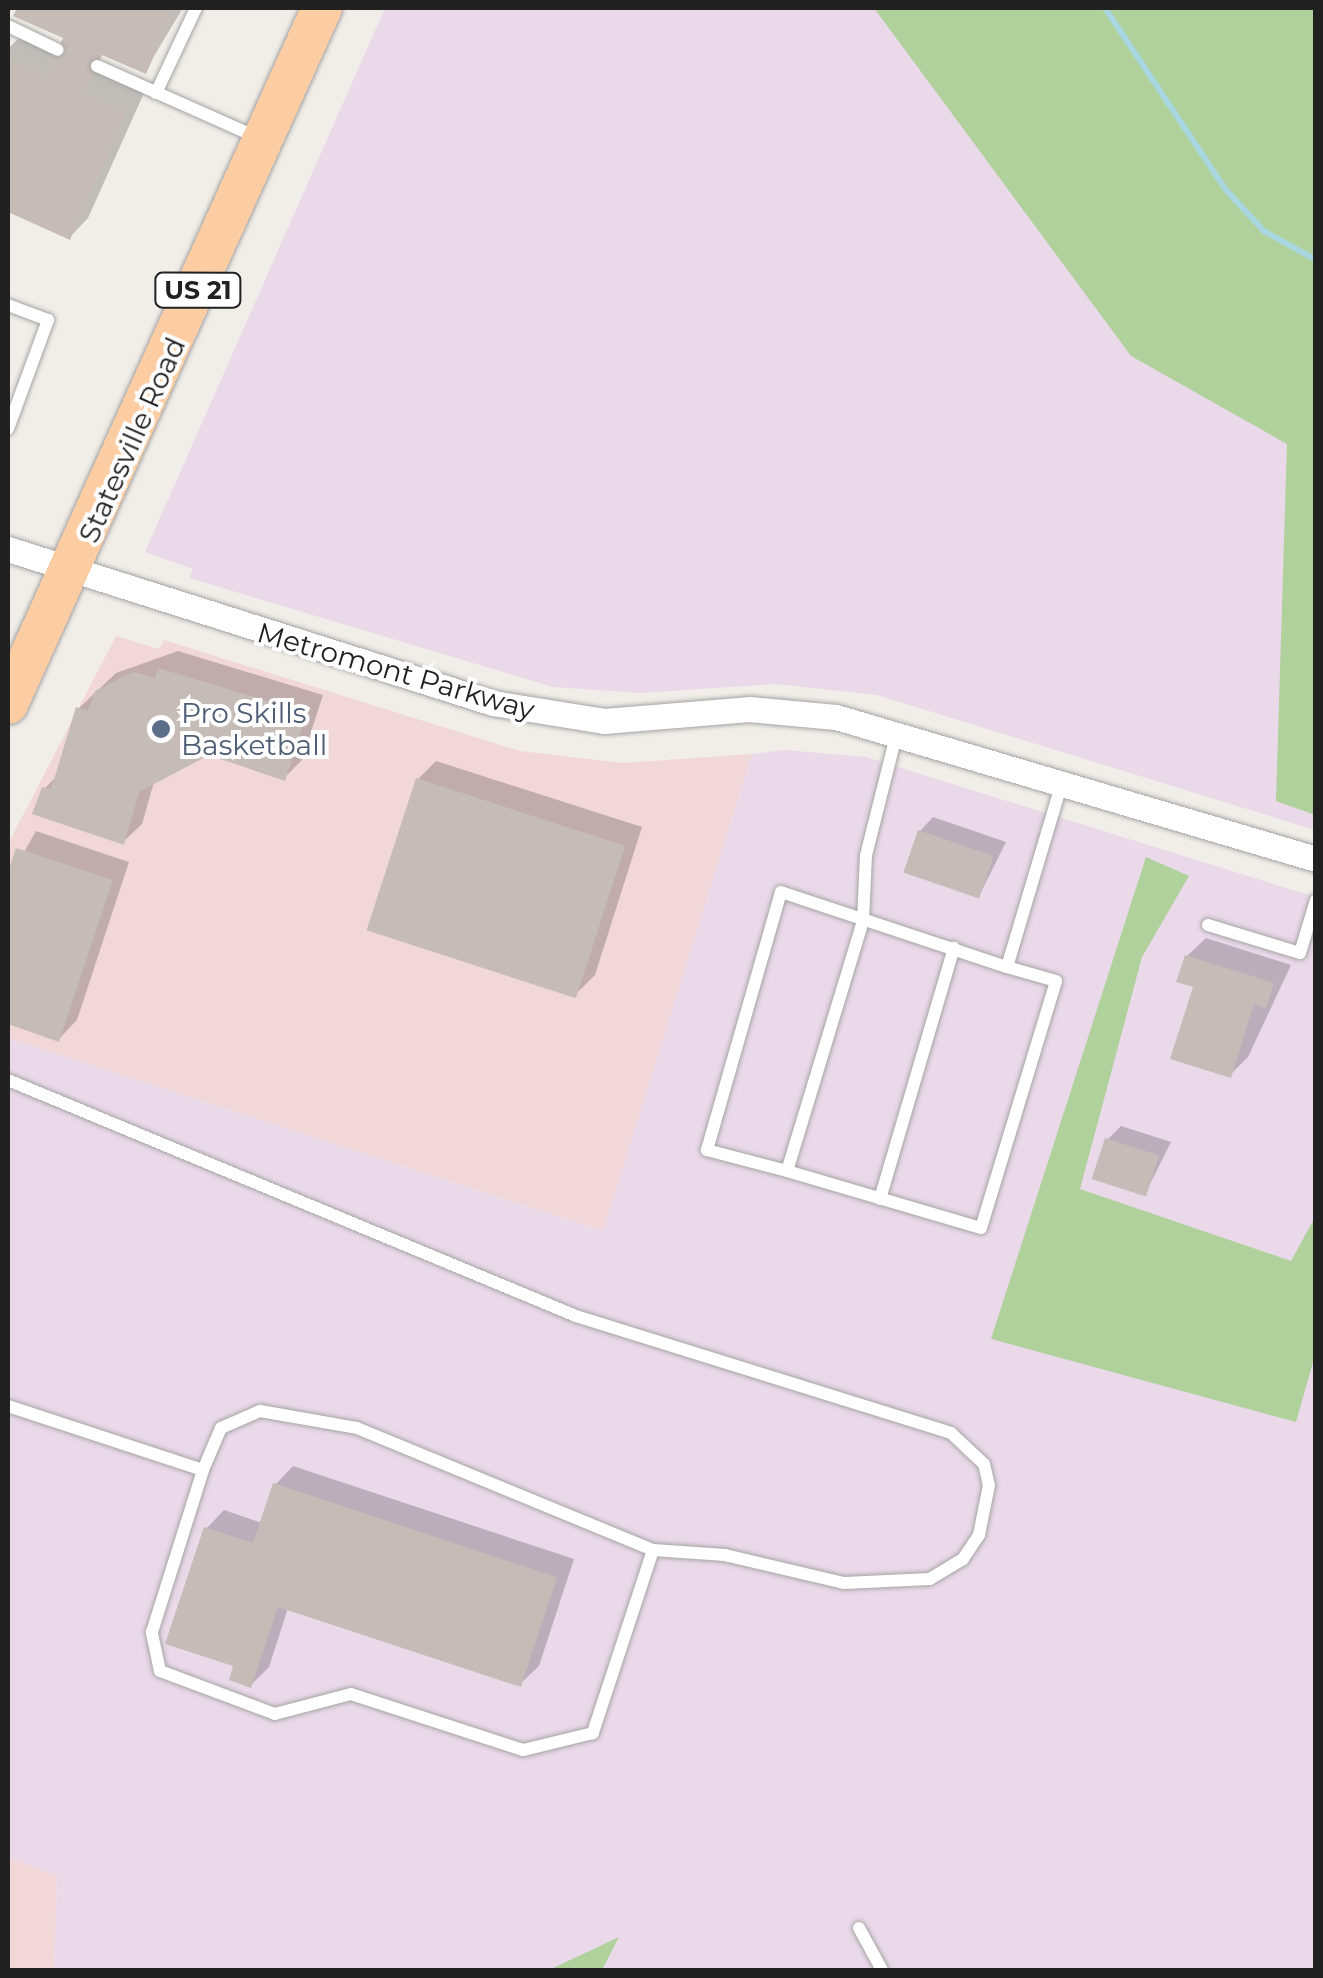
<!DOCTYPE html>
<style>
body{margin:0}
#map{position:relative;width:1323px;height:1978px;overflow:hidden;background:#f1ede8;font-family:Montserrat,sans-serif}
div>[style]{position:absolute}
.commercial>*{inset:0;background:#f2d7d9}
.industrial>*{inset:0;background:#ead9e9}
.forest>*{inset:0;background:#b0d09c}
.shadow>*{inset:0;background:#0003}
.stream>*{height:6px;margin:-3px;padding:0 3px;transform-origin:3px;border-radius:3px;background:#a8d7df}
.building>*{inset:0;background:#c6bcb7;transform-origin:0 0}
.roads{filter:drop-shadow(0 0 2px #a5a5a5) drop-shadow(0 0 2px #a5a5a5)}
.lane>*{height:12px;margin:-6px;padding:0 6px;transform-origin:6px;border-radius:6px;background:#fff}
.street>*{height:25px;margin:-12.5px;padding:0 12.5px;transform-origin:12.5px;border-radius:12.5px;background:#fff}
.primary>*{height:40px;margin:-20px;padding:0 20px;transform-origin:20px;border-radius:20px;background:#fccda2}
.dots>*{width:28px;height:28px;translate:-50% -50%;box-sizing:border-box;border:5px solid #fff;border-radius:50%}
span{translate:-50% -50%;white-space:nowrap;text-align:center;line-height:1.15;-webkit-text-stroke:8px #fff;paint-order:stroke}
.shield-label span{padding:2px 8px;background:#fff;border:2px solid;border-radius:8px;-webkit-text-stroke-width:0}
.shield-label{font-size:25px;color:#212121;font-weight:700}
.street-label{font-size:28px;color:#212121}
.service-label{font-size:28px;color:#4e5e75}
.left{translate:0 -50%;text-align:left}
.frame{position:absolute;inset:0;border:10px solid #212121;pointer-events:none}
</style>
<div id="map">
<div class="commercial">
<i style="clip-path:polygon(116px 636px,159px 649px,164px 640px,520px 751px,623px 763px,752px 754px,604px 1231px,8px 1038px,8px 844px)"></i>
<i style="clip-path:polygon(8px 1857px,57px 1875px,54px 1970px,8px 1970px)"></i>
</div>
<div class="industrial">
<i style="clip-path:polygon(385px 8px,1315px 8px,1315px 830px,877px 695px,776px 684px,641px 693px,553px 687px,189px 578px,193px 569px,145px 552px)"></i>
<i style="clip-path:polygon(785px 750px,866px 757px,1315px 897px,1315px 1970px,54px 1970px,57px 1876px,8px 1857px,8px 1038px,603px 1231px,752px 754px)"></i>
</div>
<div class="forest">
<i style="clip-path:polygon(874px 8px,1315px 8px,1315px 815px,1276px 801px,1287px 444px,1131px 356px)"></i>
<i style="clip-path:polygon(1146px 857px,1189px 876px,1142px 957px,1080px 1189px,1291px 1261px,1315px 1217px,1315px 1355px,1296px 1422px,991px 1339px)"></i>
<i style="clip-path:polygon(619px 1937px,602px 1970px,549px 1970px)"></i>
</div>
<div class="shadow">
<i style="clip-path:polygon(20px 8px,183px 8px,145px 71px,103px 53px,95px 71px,144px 93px,88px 218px,70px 237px,8px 209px,8px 49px,20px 37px,59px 54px,68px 37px,17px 15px)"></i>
<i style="clip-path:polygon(178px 651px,323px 695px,302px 760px,284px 778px,209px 752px,154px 782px,142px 824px,123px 842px,44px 789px,58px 775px,78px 709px,116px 673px)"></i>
<i style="clip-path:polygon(436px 761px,642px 827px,595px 975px,576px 994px,418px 779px)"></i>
<i style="clip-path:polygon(933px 817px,1006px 842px,979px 896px,920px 831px)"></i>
<i style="clip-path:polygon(36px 831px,129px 862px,77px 1020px,59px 1039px,8px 1022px,8px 880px)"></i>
<i style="clip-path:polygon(1206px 938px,1291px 965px,1248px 1057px,1230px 1075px,1187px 956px)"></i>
<i style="clip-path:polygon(1121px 1126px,1171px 1142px,1145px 1194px,1107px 1140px)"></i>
<i style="clip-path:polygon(293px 1466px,574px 1559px,539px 1666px,520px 1684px,288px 1608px,269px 1667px,251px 1685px,236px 1665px,206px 1529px,224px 1510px,262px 1523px,275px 1485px)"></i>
</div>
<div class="stream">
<i style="left:1105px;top:8px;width:219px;rotate:56.4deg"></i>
<i style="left:1226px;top:190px;width:56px;rotate:47.2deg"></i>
<i style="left:1264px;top:231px;width:60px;rotate:29.1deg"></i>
</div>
<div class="building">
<i style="clip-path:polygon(17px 8px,175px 8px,146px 74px,102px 55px,97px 66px,85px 92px,127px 111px,70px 240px,8px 212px,8px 57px,47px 75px,63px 38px,13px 16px)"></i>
<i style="clip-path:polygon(158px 668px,307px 713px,285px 781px,209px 755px,139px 792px,124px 845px,32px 814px,42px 787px,51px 789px,76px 707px,88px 711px,95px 691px,133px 672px,155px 678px)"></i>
<i style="left:416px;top:778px;width:220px;height:160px;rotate:18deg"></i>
<i style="left:918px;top:830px;width:80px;height:45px;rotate:19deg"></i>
<i style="clip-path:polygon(16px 848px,113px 880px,59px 1042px,8px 1024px,8px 872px)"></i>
<i style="clip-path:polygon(1185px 955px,1274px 983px,1266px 1008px,1254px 1004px,1231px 1078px,1170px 1059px,1193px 987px,1176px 982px)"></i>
<i style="left:1105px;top:1138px;width:57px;height:43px;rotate:18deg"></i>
<i style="clip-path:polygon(273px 1483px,557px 1577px,521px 1687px,278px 1607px,251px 1688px,229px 1680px,233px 1666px,165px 1644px,204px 1527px,253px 1543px)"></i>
</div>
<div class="roads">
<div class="lane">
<i style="left:8px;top:26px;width:55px;rotate:25.6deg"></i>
<i style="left:97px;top:66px;width:177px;rotate:24deg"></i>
<i style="left:156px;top:93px;width:94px;rotate:-64.8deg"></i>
<i style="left:8px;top:305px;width:43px;rotate:20.6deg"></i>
<i style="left:48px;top:320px;width:116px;rotate:110.2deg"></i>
<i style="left:897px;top:732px;width:127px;rotate:104.1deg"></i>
<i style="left:866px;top:855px;width:66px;rotate:92.6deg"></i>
<i style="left:863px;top:921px;width:261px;rotate:106.9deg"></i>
<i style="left:787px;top:1171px;width:202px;rotate:16.4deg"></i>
<i style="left:981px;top:1228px;width:258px;rotate:-73.1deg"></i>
<i style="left:1056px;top:981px;width:51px;rotate:-164.1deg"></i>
<i style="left:1007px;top:967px;width:192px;rotate:-73.4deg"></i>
<i style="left:1208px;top:925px;width:96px;rotate:16.9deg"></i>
<i style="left:1300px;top:953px;width:55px;rotate:-73.2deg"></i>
<i style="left:8px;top:1080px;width:615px;rotate:22.56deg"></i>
<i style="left:576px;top:1316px;width:393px;rotate:17.3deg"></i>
<i style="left:951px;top:1433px;width:45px;rotate:43.2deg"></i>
<i style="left:984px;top:1464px;width:22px;rotate:77deg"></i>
<i style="left:989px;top:1485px;width:51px;rotate:101.3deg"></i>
<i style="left:979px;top:1535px;width:29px;rotate:124deg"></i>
<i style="left:963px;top:1559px;width:39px;rotate:149deg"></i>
<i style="left:930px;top:1579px;width:86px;rotate:177.3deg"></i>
<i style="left:844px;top:1583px;width:122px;rotate:-166.8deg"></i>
<i style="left:725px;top:1555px;width:72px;rotate:-176deg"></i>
<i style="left:787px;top:1171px;width:83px;rotate:-165.3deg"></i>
<i style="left:707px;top:1150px;width:268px;rotate:-74deg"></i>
<i style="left:781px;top:892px;width:238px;rotate:18.4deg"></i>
<i style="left:880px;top:1199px;width:262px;rotate:-73.6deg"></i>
<i style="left:8px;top:1406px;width:205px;rotate:18.2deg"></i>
<i style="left:260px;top:1411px;width:98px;rotate:9.9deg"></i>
<i style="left:357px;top:1428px;width:320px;rotate:22.4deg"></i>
<i style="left:653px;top:1550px;width:193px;rotate:108.2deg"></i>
<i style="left:593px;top:1733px;width:72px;rotate:166.3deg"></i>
<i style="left:523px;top:1750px;width:181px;rotate:-162deg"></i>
<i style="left:351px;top:1694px;width:79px;rotate:165.3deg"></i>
<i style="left:275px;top:1714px;width:123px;rotate:-159.5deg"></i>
<i style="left:160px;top:1671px;width:40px;rotate:-102deg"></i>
<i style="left:152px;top:1632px;width:170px;rotate:-72.5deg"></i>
<i style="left:203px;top:1470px;width:46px;rotate:-66.8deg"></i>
<i style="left:221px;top:1428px;width:43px;rotate:-23.6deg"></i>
<i style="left:859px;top:1928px;width:48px;rotate:61.3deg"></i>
</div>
<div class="street">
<i style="left:8px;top:549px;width:509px;rotate:17.62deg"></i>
<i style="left:493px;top:703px;width:112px;rotate:9.2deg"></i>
<i style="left:604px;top:721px;width:145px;rotate:-4.7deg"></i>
<i style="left:749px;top:709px;width:87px;rotate:5.3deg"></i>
<i style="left:836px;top:717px;width:501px;rotate:16.48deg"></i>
</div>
<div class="primary">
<i style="left:8px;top:704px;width:764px;rotate:-65.72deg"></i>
</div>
</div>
<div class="dots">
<i style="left:161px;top:729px;background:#5c6f8a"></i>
</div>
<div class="shield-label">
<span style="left:198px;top:290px">US 21</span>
</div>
<div class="street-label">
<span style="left:132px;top:440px;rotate:-66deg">Statesville Road</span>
<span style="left:396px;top:671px;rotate:16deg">Metromont Parkway</span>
</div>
<div class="service-label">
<span class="left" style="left:181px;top:729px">Pro Skills<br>Basketball</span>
</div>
<div class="frame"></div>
</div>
